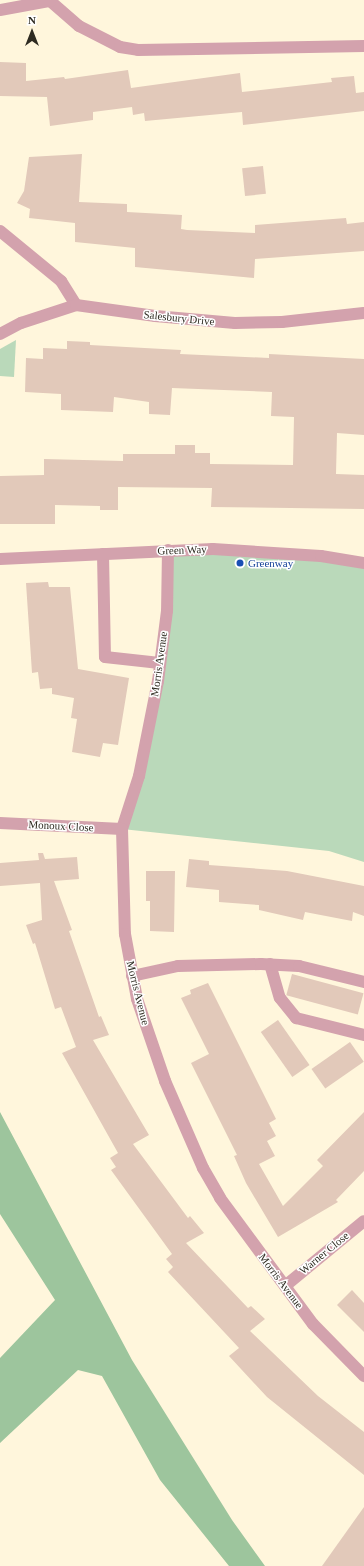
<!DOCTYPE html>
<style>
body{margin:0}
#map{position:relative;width:364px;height:1566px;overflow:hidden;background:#fff6dc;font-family:Georgia,serif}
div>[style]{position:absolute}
.green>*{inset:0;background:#bad9ba}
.forest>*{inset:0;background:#9dc59d}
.building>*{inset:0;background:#e2c9ba;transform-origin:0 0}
.minor>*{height:12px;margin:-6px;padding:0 6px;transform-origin:6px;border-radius:6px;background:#d3a2ad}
.dots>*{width:11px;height:11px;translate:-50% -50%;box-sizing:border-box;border:2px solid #fff;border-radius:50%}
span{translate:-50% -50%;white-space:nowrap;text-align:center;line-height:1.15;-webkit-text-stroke:3px #fff;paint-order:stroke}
.street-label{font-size:11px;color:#2e2b21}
.transit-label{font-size:11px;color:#164399}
.left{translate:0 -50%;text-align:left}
.north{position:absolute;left:12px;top:12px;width:40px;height:40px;-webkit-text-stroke:3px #fff;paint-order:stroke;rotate:0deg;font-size:11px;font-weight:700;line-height:16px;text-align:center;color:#2e2b21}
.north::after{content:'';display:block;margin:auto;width:14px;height:18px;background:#2e2b21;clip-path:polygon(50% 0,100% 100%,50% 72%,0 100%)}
</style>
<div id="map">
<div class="green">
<i style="clip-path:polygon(16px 340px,14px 377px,0 376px,0 349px)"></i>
<i style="clip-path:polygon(168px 550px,364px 563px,364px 862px,329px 851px,122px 829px,158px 681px)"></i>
</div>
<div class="forest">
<i style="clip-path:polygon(0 1112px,132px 1360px,232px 1520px,265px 1566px,229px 1566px,160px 1480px,102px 1376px,78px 1370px,0 1443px,0 1358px,55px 1300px,0 1214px)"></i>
</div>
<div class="building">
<i style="clip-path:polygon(0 62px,26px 63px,26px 81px,64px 77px,65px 79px,128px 70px,131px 88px,240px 73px,242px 92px,332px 82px,331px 78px,354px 76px,356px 93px,364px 92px,364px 111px,243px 125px,242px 112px,145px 121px,144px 113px,133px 115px,132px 107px,93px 112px,93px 120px,50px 126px,47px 97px,0 96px)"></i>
<i style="clip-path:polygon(82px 154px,79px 202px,127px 204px,127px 212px,182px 215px,181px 229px,187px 230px,255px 233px,255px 225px,346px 218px,347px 224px,364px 222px,364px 251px,255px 259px,254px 278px,135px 267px,135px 248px,75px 242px,75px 223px,29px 218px,30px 209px,17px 203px,24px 191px,29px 157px)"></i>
<i style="left:263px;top:166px;width:28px;height:21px;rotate:84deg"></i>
<i style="clip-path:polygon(67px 341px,90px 342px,90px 345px,181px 350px,180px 354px,269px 358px,269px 354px,364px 359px,364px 435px,337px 433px,336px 474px,364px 475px,364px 509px,211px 507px,212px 488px,118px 487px,118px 510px,100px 510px,100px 506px,55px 505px,55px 524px,0 524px,0 476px,44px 475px,44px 459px,123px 461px,123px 454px,175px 454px,175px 445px,195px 445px,195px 453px,210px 453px,210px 464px,293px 465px,294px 417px,271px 416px,272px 392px,172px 388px,170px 415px,149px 414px,149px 402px,114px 397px,113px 412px,61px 410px,61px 394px,25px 392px,26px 358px,43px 359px,43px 348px,67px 349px)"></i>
<i style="clip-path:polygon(48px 582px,49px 587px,70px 587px,78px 669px,129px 678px,118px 745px,103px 743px,100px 757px,72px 752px,77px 719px,71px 718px,74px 698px,52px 694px,52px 688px,40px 689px,38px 672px,32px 673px,26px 583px)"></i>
<i style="clip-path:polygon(38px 853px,43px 853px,45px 859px,77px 857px,79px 879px,54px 881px,72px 930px,69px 931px,99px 1017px,101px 1016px,109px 1035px,93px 1040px,149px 1135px,133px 1144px,188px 1218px,190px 1216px,204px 1233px,186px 1243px,248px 1308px,251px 1306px,265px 1319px,250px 1331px,318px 1396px,364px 1432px,364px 1475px,267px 1397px,229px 1356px,239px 1348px,168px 1272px,173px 1267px,166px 1259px,172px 1254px,111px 1170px,116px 1167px,110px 1158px,118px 1153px,62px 1053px,76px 1047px,61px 1007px,55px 1009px,35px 943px,33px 944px,26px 925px,42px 920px,40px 883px,0 886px,0 863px,39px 860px)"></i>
<i style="clip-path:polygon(189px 859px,209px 861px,209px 865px,287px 871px,364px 886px,364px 916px,353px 912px,352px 921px,305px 912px,303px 920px,259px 910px,259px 905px,219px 902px,219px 890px,186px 887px)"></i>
<i style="clip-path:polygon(146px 871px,175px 871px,174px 932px,150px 931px,150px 901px,146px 901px)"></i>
<i style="left:292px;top:974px;width:74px;height:22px;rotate:15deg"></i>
<i style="clip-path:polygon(208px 983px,276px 1119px,269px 1123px,276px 1136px,267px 1141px,275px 1156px,259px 1164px,283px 1206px,323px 1166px,317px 1160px,364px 1112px,364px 1171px,336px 1200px,338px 1202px,278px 1237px,246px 1183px,234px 1156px,237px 1155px,191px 1063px,209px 1054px,181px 998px,191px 994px,190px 990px)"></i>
<i style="left:278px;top:1020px;width:55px;height:21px;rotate:55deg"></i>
<i style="left:350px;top:1042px;width:24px;height:47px;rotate:55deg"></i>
<i style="clip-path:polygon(352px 1290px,364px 1303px,364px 1332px,337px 1305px)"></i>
<i style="clip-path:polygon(364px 1507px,364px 1566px,322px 1566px)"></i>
</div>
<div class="minor">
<i style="left:49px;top:0;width:40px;rotate:41deg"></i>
<i style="left:79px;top:26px;width:46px;rotate:27.1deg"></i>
<i style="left:120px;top:47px;width:18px;rotate:9deg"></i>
<i style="left:138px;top:50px;width:226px;rotate:-1deg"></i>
<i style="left:0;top:10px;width:51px;rotate:-10.2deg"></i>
<i style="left:0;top:231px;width:79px;rotate:39.3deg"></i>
<i style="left:61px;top:281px;width:28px;rotate:58deg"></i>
<i style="left:0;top:334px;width:24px;rotate:-28deg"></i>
<i style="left:21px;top:323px;width:58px;rotate:-18.1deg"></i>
<i style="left:76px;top:305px;width:80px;rotate:7.9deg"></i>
<i style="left:155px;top:316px;width:80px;rotate:5deg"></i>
<i style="left:235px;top:323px;width:47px;rotate:-1.2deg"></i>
<i style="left:282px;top:322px;width:82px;rotate:-6.3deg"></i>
<i style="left:168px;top:550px;width:61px;rotate:90.9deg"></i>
<i style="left:167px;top:611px;width:71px;rotate:97.3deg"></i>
<i style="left:158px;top:681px;width:97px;rotate:101.3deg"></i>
<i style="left:139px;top:776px;width:56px;rotate:107.8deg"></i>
<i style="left:122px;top:829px;width:105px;rotate:88.4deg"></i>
<i style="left:125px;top:934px;width:66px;rotate:79.5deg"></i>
<i style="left:137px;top:999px;width:87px;rotate:71.1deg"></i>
<i style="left:165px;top:1081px;width:95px;rotate:66.4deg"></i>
<i style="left:203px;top:1168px;width:34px;rotate:60deg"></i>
<i style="left:220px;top:1198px;width:157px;rotate:53.6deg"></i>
<i style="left:313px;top:1324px;width:73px;rotate:45.6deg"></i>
<i style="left:103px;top:554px;width:103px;rotate:88.9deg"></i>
<i style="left:105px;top:657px;width:55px;rotate:6.2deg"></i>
<i style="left:0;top:559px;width:213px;rotate:-2.7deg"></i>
<i style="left:213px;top:549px;width:108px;rotate:3.7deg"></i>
<i style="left:321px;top:556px;width:44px;rotate:9.2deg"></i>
<i style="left:0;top:823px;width:122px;rotate:2.8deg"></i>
<i style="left:270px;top:964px;width:35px;rotate:74deg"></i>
<i style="left:280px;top:998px;width:26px;rotate:51deg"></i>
<i style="left:296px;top:1018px;width:70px;rotate:14deg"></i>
<i style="left:132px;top:976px;width:47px;rotate:-12.3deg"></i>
<i style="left:178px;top:966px;width:83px;rotate:-1.4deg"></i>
<i style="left:261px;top:964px;width:38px;rotate:3deg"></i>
<i style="left:299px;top:966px;width:67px;rotate:13.8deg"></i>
<i style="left:285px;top:1286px;width:102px;rotate:-39.4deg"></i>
</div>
<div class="dots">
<i style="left:240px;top:563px;background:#1a4fb4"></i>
</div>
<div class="street-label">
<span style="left:179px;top:318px;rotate:6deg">Salesbury Drive</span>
<span style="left:182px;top:550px;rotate:-2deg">Green Way</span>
<span style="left:159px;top:664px;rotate:-82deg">Morris Avenue</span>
<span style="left:61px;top:826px;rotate:3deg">Monoux Close</span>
<span style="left:138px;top:993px;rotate:76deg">Morris Avenue</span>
<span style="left:324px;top:1253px;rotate:-39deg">Warner Close</span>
<span style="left:281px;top:1281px;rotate:53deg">Morris Avenue</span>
</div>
<div class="transit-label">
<span class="left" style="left:248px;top:563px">Greenway</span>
</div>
<div class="north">N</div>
</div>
